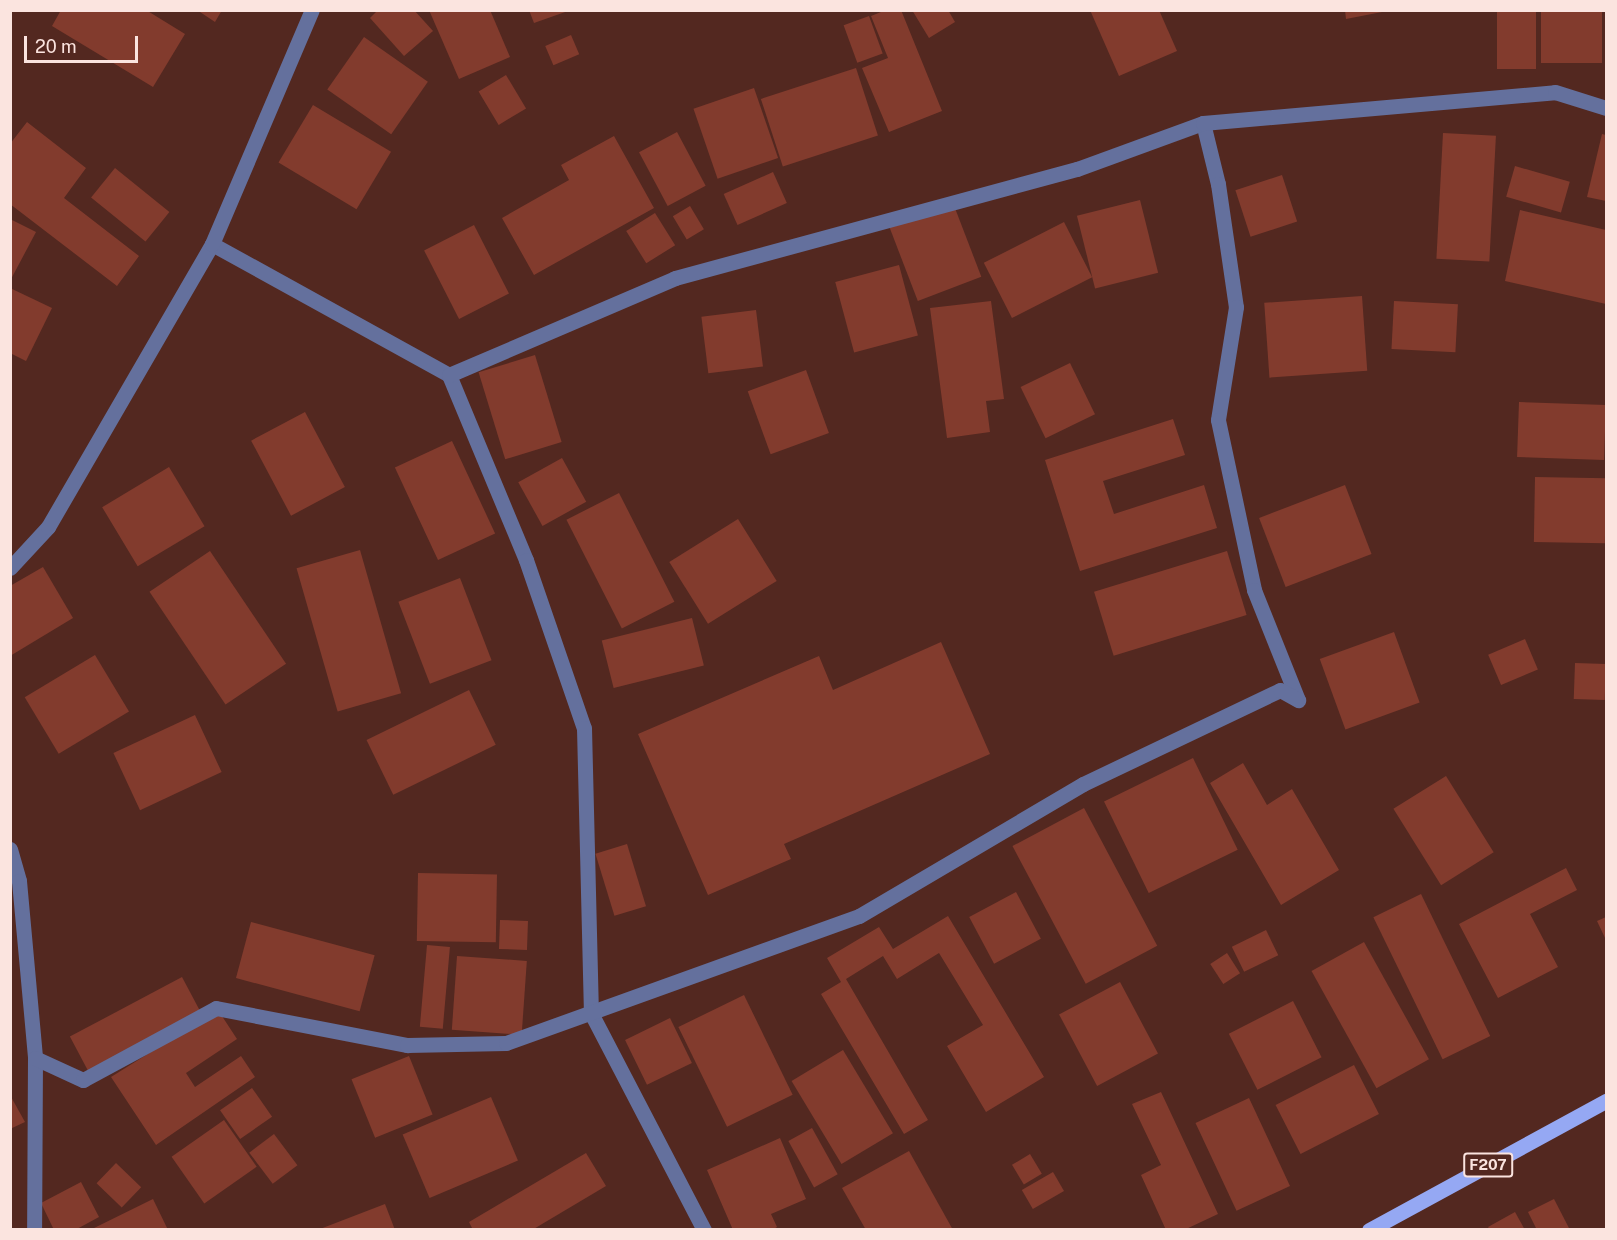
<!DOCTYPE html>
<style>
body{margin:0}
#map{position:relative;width:1617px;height:1240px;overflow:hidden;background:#532820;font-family:"Public Sans",sans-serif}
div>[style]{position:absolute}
.building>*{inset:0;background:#823b2d;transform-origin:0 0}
.minor>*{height:15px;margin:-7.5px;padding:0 7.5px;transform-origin:7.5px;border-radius:7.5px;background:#64709d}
.major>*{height:15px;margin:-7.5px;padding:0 7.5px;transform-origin:7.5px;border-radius:7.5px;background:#95a8f3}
span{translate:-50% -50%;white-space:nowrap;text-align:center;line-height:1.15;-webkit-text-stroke:6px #532820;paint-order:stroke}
.shield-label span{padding:2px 4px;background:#532820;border:2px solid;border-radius:4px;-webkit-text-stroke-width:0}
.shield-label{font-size:15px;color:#fbe4df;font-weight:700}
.frame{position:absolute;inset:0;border:12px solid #fbe4df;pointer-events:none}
.scale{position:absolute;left:24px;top:36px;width:114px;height:27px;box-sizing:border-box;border:3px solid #fbe4df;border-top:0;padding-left:8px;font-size:18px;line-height:21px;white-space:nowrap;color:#fbe4df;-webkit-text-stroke:4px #532820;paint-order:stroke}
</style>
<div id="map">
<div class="building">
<i style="clip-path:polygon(61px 10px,146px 10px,185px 34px,153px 87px,52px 26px)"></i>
<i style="clip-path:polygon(197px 10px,222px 10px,215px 22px)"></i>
<i style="clip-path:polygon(378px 10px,414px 10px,433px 31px,404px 56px,370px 18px)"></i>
<i style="clip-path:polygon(429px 10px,490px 10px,510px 57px,459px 79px)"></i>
<i style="clip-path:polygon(529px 10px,568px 10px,568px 11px,534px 23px)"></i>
<i style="clip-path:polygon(886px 10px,901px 10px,942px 111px,889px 132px,862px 68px,888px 58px,871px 16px)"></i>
<i style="clip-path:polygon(912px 10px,948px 10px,955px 22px,929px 38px)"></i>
<i style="clip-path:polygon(1090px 10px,1159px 10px,1177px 51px,1119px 76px)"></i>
<i style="clip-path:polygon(1345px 10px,1381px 10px,1382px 12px,1346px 19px)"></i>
<i style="left:1497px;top:10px;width:39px;height:59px"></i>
<i style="left:1541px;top:10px;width:61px;height:53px"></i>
<i style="left:869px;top:16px;width:40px;height:27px;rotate:70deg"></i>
<i style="left:571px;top:35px;width:21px;height:28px;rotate:67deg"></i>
<i style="left:364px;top:37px;width:78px;height:64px;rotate:35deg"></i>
<i style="left:856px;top:68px;width:71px;height:100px;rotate:72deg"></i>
<i style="left:506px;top:75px;width:39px;height:32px;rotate:59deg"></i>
<i style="left:754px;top:88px;width:74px;height:64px;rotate:71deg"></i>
<i style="left:313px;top:105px;width:91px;height:67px;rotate:31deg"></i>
<i style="clip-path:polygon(27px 122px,86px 168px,64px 198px,139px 256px,117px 286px,10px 204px,10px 144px)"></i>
<i style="left:677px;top:132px;width:61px;height:43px;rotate:62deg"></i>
<i style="left:1443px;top:133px;width:53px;height:126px;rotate:3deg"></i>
<i style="clip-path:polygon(1602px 134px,1606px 135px,1606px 201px,1587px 197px)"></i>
<i style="clip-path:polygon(614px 136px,654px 208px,534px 275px,502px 218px,569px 180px,561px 165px)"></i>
<i style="left:1515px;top:166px;width:57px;height:32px;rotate:16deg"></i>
<i style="left:115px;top:168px;width:70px;height:38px;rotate:39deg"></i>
<i style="left:773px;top:172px;width:34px;height:54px;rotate:66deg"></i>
<i style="left:1282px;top:175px;width:49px;height:49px;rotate:72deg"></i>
<i style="left:1140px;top:200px;width:75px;height:65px;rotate:76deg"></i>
<i style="left:953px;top:203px;width:79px;height:68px;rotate:69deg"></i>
<i style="left:690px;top:206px;width:27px;height:20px;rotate:59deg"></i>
<i style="clip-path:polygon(1520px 210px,1606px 230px,1606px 304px,1505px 281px)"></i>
<i style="left:655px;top:213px;width:38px;height:34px;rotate:58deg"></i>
<i style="clip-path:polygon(10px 219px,36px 232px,10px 281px)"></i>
<i style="left:1064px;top:222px;width:62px;height:90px;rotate:63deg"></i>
<i style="left:474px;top:225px;width:77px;height:56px;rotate:63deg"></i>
<i style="left:899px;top:265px;width:73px;height:66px;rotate:75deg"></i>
<i style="clip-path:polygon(10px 288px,52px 308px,26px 361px,10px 353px)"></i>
<i style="left:1362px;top:296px;width:75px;height:98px;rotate:86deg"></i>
<i style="clip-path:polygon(991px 301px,1004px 399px,986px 401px,990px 432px,947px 438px,930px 308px)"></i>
<i style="left:1394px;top:301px;width:64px;height:48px;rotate:3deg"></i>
<i style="left:756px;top:310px;width:57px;height:55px;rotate:83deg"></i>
<i style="left:535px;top:355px;width:91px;height:59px;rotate:73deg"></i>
<i style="left:1070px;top:363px;width:57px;height:55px;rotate:64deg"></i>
<i style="left:806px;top:370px;width:67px;height:62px;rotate:70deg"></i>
<i style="left:1519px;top:402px;width:87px;height:55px;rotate:2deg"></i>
<i style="left:305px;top:412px;width:85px;height:61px;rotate:62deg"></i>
<i style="clip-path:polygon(1173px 419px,1185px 455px,1103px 481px,1114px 514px,1204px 485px,1217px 528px,1080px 571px,1045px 460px)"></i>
<i style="left:452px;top:441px;width:102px;height:63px;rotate:65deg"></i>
<i style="left:562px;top:458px;width:50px;height:50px;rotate:61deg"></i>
<i style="left:169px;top:467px;width:69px;height:78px;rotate:59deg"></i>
<i style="left:1535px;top:477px;width:71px;height:65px;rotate:1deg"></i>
<i style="left:1345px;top:485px;width:74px;height:92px;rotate:69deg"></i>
<i style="left:619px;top:493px;width:122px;height:59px;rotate:63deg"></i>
<i style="left:738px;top:519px;width:73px;height:81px;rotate:58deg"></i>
<i style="left:360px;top:550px;width:149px;height:66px;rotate:74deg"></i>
<i style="left:210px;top:551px;width:136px;height:73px;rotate:56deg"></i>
<i style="left:1227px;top:551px;width:67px;height:139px;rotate:73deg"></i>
<i style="clip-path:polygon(43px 567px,73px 618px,10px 656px,10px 586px)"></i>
<i style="left:460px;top:578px;width:88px;height:66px;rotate:69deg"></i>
<i style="left:692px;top:618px;width:49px;height:93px;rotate:76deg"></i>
<i style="left:1394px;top:632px;width:75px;height:79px;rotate:70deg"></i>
<i style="left:1525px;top:639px;width:33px;height:40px;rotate:67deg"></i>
<i style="clip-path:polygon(941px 642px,990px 754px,784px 844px,791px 859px,708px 895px,638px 734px,819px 656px,833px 690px)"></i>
<i style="left:95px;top:655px;width:66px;height:82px;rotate:59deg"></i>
<i style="left:1575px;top:663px;width:31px;height:36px;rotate:2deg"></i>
<i style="left:469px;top:690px;width:61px;height:114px;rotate:64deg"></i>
<i style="left:195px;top:715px;width:63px;height:90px;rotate:65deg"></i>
<i style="left:1193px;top:758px;width:102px;height:99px;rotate:64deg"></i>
<i style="clip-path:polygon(1243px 763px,1267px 805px,1292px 789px,1339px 870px,1281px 905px,1210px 783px)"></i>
<i style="left:1446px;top:776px;width:90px;height:62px;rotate:58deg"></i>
<i style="left:1084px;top:808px;width:156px;height:81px;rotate:62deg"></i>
<i style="left:627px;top:844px;width:65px;height:33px;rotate:73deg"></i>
<i style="clip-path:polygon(1566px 868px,1577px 890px,1530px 914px,1558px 967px,1498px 998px,1459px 924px)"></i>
<i style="left:418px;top:873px;width:79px;height:68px;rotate:1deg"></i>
<i style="left:1016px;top:892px;width:53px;height:53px;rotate:62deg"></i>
<i style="left:1421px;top:894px;width:158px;height:53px;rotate:64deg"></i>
<i style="clip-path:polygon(948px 916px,1044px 1077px,986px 1112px,947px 1046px,983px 1025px,939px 953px,897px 979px,883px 956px,846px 979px,928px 1120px,904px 1134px,821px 994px,841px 982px,827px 958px,879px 927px,893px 949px)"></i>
<i style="clip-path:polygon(1606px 917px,1606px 940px,1597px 921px)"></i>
<i style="left:500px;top:920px;width:28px;height:29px;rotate:2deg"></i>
<i style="left:251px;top:922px;width:128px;height:58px;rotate:15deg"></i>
<i style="left:1266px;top:930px;width:28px;height:38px;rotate:64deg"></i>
<i style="left:1364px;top:942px;width:134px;height:60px;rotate:61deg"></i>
<i style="left:427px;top:945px;width:23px;height:82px;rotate:5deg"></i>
<i style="left:1227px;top:953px;width:24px;height:20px;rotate:57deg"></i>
<i style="left:457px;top:956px;width:70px;height:74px;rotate:4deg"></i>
<i style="left:182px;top:977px;width:41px;height:127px;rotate:62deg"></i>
<i style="left:1120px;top:982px;width:81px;height:69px;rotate:62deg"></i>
<i style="left:744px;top:995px;width:111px;height:73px;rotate:64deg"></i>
<i style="left:1293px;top:1001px;width:63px;height:72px;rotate:63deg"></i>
<i style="clip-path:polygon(218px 1010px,237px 1039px,186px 1073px,195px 1087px,241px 1056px,255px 1077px,156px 1145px,111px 1077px)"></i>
<i style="left:670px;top:1018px;width:50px;height:50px;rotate:64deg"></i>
<i style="left:843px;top:1050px;width:97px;height:60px;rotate:59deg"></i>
<i style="left:409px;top:1056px;width:63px;height:62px;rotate:68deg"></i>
<i style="left:1354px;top:1065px;width:55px;height:88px;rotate:63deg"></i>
<i style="left:252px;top:1088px;width:35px;height:39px;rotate:55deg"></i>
<i style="clip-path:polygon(1161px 1092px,1218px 1214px,1184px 1230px,1166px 1230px,1141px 1175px,1161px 1165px,1132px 1104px)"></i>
<i style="clip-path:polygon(10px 1095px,25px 1122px,10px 1129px)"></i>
<i style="left:491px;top:1097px;width:69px;height:96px;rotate:67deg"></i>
<i style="left:1249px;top:1098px;width:97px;height:59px;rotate:65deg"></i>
<i style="left:224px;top:1120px;width:57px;height:64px;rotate:55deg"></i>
<i style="left:812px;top:1128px;width:53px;height:27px;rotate:61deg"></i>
<i style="left:274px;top:1134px;width:39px;height:31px;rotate:53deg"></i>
<i style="clip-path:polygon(780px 1138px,806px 1199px,771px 1214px,777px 1227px,772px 1230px,733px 1230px,707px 1170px)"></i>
<i style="clip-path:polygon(909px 1151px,953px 1230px,866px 1230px,842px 1188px)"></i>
<i style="clip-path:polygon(586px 1153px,606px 1186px,532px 1230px,473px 1230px,469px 1222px)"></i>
<i style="left:1030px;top:1154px;width:23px;height:21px;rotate:59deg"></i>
<i style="left:116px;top:1163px;width:35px;height:28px;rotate:44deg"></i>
<i style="left:1053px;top:1172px;width:22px;height:36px;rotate:60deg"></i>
<i style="clip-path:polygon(81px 1182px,99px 1217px,75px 1230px,54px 1230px,41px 1203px)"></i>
<i style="clip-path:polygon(153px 1199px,168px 1230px,90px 1230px)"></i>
<i style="clip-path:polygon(1554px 1199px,1570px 1230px,1537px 1230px,1528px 1212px)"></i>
<i style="clip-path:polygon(385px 1204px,395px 1230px,320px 1230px,320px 1229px)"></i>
<i style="clip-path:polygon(1515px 1212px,1525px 1230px,1490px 1230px,1488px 1227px)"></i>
</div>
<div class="minor">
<i style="left:1203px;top:123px;width:63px;rotate:76.2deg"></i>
<i style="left:1218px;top:184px;width:124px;rotate:81.7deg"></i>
<i style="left:1236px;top:307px;width:114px;rotate:99.1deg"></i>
<i style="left:1218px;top:420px;width:174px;rotate:78deg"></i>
<i style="left:1254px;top:590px;width:118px;rotate:68.2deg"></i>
<i style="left:212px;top:244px;width:271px;rotate:28.9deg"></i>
<i style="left:449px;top:375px;width:200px;rotate:67.4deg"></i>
<i style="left:526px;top:560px;width:178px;rotate:71deg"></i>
<i style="left:584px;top:728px;width:285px;rotate:88.6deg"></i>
<i style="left:591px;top:1013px;width:245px;rotate:62.5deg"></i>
<i style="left:449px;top:375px;width:246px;rotate:-23.2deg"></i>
<i style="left:675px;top:278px;width:417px;rotate:-15.2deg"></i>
<i style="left:1077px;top:169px;width:134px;rotate:-20.1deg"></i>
<i style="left:1203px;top:123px;width:353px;rotate:-5deg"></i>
<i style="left:1555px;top:92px;width:53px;rotate:17.4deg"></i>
<i style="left:10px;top:568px;width:56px;rotate:-47.2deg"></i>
<i style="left:48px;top:527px;width:327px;rotate:-59.9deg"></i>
<i style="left:212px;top:244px;width:254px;rotate:-66.9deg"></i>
<i style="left:10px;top:849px;width:33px;rotate:74deg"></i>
<i style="left:19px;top:881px;width:178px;rotate:84.8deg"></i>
<i style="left:35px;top:1058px;width:172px;rotate:90.3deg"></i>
<i style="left:35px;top:1058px;width:53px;rotate:24.6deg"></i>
<i style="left:83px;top:1080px;width:151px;rotate:-28.4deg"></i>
<i style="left:216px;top:1008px;width:195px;rotate:11deg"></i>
<i style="left:407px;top:1045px;width:99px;rotate:-1.2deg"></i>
<i style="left:506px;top:1043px;width:375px;rotate:-19.8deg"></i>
<i style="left:859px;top:916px;width:260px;rotate:-30.5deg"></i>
<i style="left:1083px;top:784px;width:218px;rotate:-25.5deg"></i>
<i style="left:1280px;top:690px;width:21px;rotate:29deg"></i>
</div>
<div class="major">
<i style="left:1369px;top:1230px;width:270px;rotate:-28.6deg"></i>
</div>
<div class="shield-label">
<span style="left:1488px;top:1165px">F207</span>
</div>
<div class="frame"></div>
<div class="scale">20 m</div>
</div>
